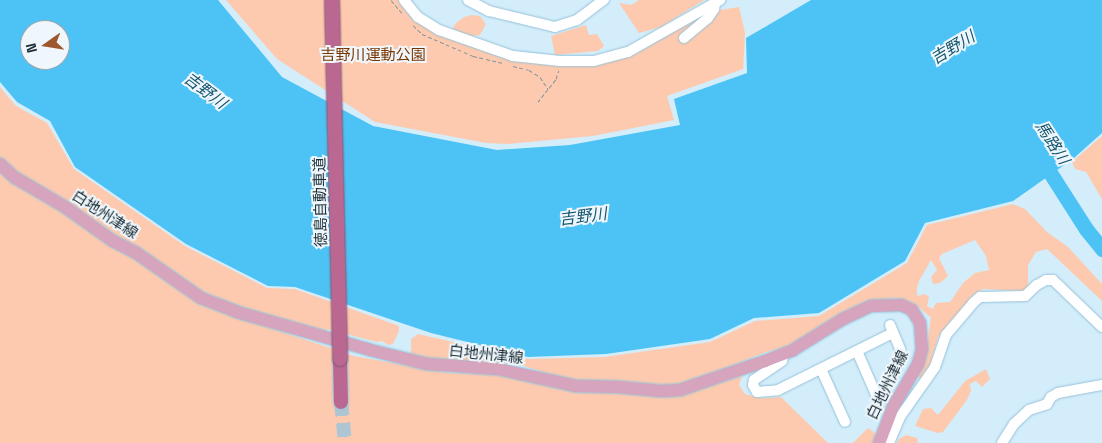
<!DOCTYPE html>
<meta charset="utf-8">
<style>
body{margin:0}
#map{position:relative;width:1102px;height:443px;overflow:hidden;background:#d3edfb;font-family:"Space Grotesk","Noto Sans JP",sans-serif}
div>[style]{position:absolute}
.green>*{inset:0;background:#fecaaf}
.water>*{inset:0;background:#4dc3f5}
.river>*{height:15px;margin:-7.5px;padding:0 7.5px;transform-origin:7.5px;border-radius:7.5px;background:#4dc3f5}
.highway-tunnel>*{height:14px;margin-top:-7px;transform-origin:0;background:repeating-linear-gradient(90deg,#aec6d3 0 14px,transparent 0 21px)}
.path>*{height:1px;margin-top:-0.5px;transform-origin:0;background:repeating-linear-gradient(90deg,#7f94a0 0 4px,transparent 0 6.5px)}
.roads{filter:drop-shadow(0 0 1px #97c2d8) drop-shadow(0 0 1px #97c2d8)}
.minor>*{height:10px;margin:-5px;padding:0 5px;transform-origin:5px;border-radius:5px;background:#fff}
.major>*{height:12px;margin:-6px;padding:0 6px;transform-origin:6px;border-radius:6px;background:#d6a4bd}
.highway>*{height:14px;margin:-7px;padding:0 7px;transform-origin:7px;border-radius:7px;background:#ba6891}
.bridges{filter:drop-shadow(0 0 1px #825370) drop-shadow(0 0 1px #825370)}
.highway-bridge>*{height:14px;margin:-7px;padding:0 7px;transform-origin:7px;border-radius:7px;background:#ba6891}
span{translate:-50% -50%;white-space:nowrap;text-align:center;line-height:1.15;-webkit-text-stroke:4px #eff7fc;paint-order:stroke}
.park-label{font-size:15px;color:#7b3600}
.street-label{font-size:15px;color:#1a2b34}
.water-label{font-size:16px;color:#15566f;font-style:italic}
.north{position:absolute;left:20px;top:20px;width:50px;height:50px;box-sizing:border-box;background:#eff7fc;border:1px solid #9aa5ac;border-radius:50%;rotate:257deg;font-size:14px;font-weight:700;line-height:20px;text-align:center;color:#1a2b34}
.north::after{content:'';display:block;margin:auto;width:18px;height:22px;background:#9e582e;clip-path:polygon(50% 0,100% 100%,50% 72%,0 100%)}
</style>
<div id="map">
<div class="green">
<i style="clip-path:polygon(226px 0,401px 0,403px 4px,490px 53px,597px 65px,636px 54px,707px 12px,739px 7px,745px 33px,743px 69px,667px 96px,674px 120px,593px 136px,508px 144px,486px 143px,375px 122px,277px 59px)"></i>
<i style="clip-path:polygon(639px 0,704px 0,661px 27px,639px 33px,619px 3px,631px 5px)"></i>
<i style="clip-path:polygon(472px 15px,480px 16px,486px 24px,480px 35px,468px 36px,453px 29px,455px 24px,464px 17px)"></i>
<i style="clip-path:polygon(586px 25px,589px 35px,597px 34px,604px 46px,598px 51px,555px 55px,551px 36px)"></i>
<i style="clip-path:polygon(0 87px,16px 106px,47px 123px,74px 169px,185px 246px,267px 288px,295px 289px,399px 326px,399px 331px,393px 344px,388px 345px,382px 341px,377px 342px,327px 329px,325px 333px,215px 302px,161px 264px,107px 232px,105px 240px,144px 263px,202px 305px,354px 356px,449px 373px,515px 375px,550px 387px,572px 391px,680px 395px,742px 376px,739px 385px,745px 394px,760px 398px,781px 397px,828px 443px,0 443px)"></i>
<i style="clip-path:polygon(1102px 136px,1102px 199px,1086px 172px,1075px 169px,1072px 162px)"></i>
<i style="clip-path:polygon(evenodd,1013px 204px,1025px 209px,1047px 232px,1068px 247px,1102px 284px,1102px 301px,1047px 249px,1036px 252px,1028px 265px,1028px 287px,1024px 291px,983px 289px,974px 294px,938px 337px,927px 376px,921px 380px,918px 376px,927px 345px,931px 318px,919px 307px,896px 298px,875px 300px,784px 348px,766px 352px,678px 387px,579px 383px,514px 363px,450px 363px,411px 354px,411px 339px,418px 334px,528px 359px,604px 357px,710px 342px,755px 321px,819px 316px,907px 263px,927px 225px,1013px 204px,975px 240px,986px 256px,989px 270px,975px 273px,963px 283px,950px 302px,936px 303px,933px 309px,927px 306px,929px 297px,925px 294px,917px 296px,917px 288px,919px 281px,931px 260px,937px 270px,931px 277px,933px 284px,940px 283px,948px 276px,939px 258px,942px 254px,975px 240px)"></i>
<i style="clip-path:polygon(986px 369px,990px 379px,982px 387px,976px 381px,970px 384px,971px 391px,967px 400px,943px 432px,938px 433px,915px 426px,923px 409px,931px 408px,938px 415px,965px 381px)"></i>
<i style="clip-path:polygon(868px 428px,875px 433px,875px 443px,853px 443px)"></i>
<i style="clip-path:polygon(906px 435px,917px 438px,918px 443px,897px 443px,899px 439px)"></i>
</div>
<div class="water">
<i style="clip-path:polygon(evenodd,0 0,218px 0,282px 77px,373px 126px,497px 150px,570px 145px,680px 125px,674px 99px,747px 73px,746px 38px,811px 0,1102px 0,1102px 133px,1074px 158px,1013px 201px,925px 223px,905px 261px,819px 313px,754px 318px,710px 339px,606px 354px,528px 357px,431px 333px,295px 287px,268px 286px,186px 244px,75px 167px,50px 121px,17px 102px,0 82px,0 0,30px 30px,60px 30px,60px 60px,30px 60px,30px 30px)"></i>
</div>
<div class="river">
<i style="left:1040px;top:157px;width:85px;rotate:57.4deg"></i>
<i style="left:1086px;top:229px;width:26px;rotate:51deg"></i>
</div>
<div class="highway-tunnel">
<i style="left:341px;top:402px;width:41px;rotate:84.4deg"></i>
</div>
<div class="path">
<i style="left:391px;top:0;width:17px;rotate:50deg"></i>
<i style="left:413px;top:25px;width:13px;rotate:45deg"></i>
<i style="left:422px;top:34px;width:56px;rotate:23.3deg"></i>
<i style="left:473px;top:56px;width:32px;rotate:13deg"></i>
<i style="left:513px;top:66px;width:16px;rotate:14deg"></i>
<i style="left:529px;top:70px;width:13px;rotate:32deg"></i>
<i style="left:540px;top:77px;width:14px;rotate:56deg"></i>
<i style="left:548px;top:89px;width:16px;rotate:128deg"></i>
<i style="left:549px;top:88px;width:11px;rotate:-52deg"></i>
<i style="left:556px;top:79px;width:9px;rotate:-72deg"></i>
</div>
<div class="roads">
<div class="minor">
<i style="left:404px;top:0;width:22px;rotate:51deg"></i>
<i style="left:418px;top:17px;width:25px;rotate:32deg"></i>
<i style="left:439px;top:30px;width:78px;rotate:19.4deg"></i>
<i style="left:513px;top:56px;width:47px;rotate:6.1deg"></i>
<i style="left:560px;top:61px;width:34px"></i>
<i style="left:594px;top:61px;width:35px;rotate:-15deg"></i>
<i style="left:628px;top:52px;width:106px;rotate:-29.5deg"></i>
<i style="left:468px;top:0;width:24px;rotate:28deg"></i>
<i style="left:489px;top:11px;width:68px;rotate:13.6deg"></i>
<i style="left:555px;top:27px;width:23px;rotate:-18deg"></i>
<i style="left:577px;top:20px;width:34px;rotate:-37deg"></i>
<i style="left:684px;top:38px;width:31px;rotate:-40deg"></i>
<i style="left:708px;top:18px;width:11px;rotate:-56deg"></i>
<i style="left:714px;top:9px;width:5px;rotate:-79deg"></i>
<i style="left:890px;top:325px;width:26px;rotate:67deg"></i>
<i style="left:857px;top:351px;width:50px;rotate:66.5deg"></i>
<i style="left:784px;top:353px;width:8px;rotate:104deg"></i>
<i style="left:782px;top:361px;width:34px;rotate:146deg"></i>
<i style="left:754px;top:380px;width:5px;rotate:101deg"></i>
<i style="left:753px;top:385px;width:8px;rotate:60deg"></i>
<i style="left:757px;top:392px;width:21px;rotate:-5deg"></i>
<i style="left:778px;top:390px;width:128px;rotate:-26.4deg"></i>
<i style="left:821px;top:369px;width:58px;rotate:65.6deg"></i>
<i style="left:889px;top:443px;width:28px;rotate:-67deg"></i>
<i style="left:900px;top:417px;width:61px;rotate:-55deg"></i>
<i style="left:935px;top:367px;width:34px;rotate:-71deg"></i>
<i style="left:946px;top:335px;width:43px;rotate:-49.7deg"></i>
<i style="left:974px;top:302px;width:8px;rotate:-40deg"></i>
<i style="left:980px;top:297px;width:45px;rotate:-1.3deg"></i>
<i style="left:1025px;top:296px;width:16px;rotate:-43deg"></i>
<i style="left:1037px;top:285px;width:10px;rotate:-29deg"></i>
<i style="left:1046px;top:280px;width:7px"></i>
<i style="left:1053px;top:280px;width:68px;rotate:43.8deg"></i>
<i style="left:1002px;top:443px;width:22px;rotate:-58deg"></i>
<i style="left:1014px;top:424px;width:21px;rotate:-43deg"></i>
<i style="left:1029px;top:410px;width:19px;rotate:-18deg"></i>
<i style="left:1047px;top:404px;width:8px;rotate:-60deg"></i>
<i style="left:1051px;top:397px;width:8px;rotate:-30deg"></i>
<i style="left:1058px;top:393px;width:45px;rotate:-10.3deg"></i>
</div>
<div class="major">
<i style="left:0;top:164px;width:19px;rotate:43deg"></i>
<i style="left:14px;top:177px;width:59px;rotate:30.5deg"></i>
<i style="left:65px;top:207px;width:59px;rotate:35.3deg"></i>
<i style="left:113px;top:241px;width:25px;rotate:27deg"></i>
<i style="left:135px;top:252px;width:80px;rotate:34.9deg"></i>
<i style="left:201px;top:298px;width:39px;rotate:21deg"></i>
<i style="left:237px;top:312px;width:138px;rotate:15.9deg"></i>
<i style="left:370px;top:350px;width:59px;rotate:13.8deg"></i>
<i style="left:427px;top:364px;width:71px;rotate:4deg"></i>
<i style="left:498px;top:369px;width:79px;rotate:12.4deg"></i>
<i style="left:575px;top:386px;width:43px;rotate:1.3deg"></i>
<i style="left:618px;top:387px;width:43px;rotate:5.3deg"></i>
<i style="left:661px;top:391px;width:19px;rotate:-3deg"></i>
<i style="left:680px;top:390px;width:90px;rotate:-18.8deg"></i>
<i style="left:765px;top:361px;width:30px;rotate:-21deg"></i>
<i style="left:793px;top:350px;width:59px;rotate:-31.8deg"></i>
<i style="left:843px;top:319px;width:31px;rotate:-25deg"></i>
<i style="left:871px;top:306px;width:30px;rotate:-2deg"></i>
<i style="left:901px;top:305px;width:12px;rotate:24deg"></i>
<i style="left:912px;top:310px;width:15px;rotate:58deg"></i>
<i style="left:920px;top:323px;width:26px;rotate:86deg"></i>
<i style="left:922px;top:349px;width:16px;rotate:105deg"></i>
<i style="left:918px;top:364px;width:50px;rotate:120.2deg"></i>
<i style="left:893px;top:407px;width:39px;rotate:111deg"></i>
</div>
<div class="highway">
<i style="left:340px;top:359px;width:43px;rotate:88.7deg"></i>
</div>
</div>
<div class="bridges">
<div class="highway-bridge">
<i style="left:332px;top:0;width:359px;rotate:88.7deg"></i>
</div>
</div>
<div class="park-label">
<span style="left:373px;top:55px">吉野川運動公園</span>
</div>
<div class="street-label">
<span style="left:320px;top:202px;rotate:-91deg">徳島自動車道</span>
<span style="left:105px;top:214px;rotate:33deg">白地州津線</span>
<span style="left:486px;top:354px;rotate:6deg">白地州津線</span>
<span style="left:887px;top:385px;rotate:-64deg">白地州津線</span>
</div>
<div class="water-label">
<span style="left:953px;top:48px;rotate:-31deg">吉野川</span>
<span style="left:205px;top:91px;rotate:37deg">吉野川</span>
<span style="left:1052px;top:143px;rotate:57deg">馬路川</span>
<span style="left:583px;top:217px;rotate:-7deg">吉野川</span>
</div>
<div class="north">N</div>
</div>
